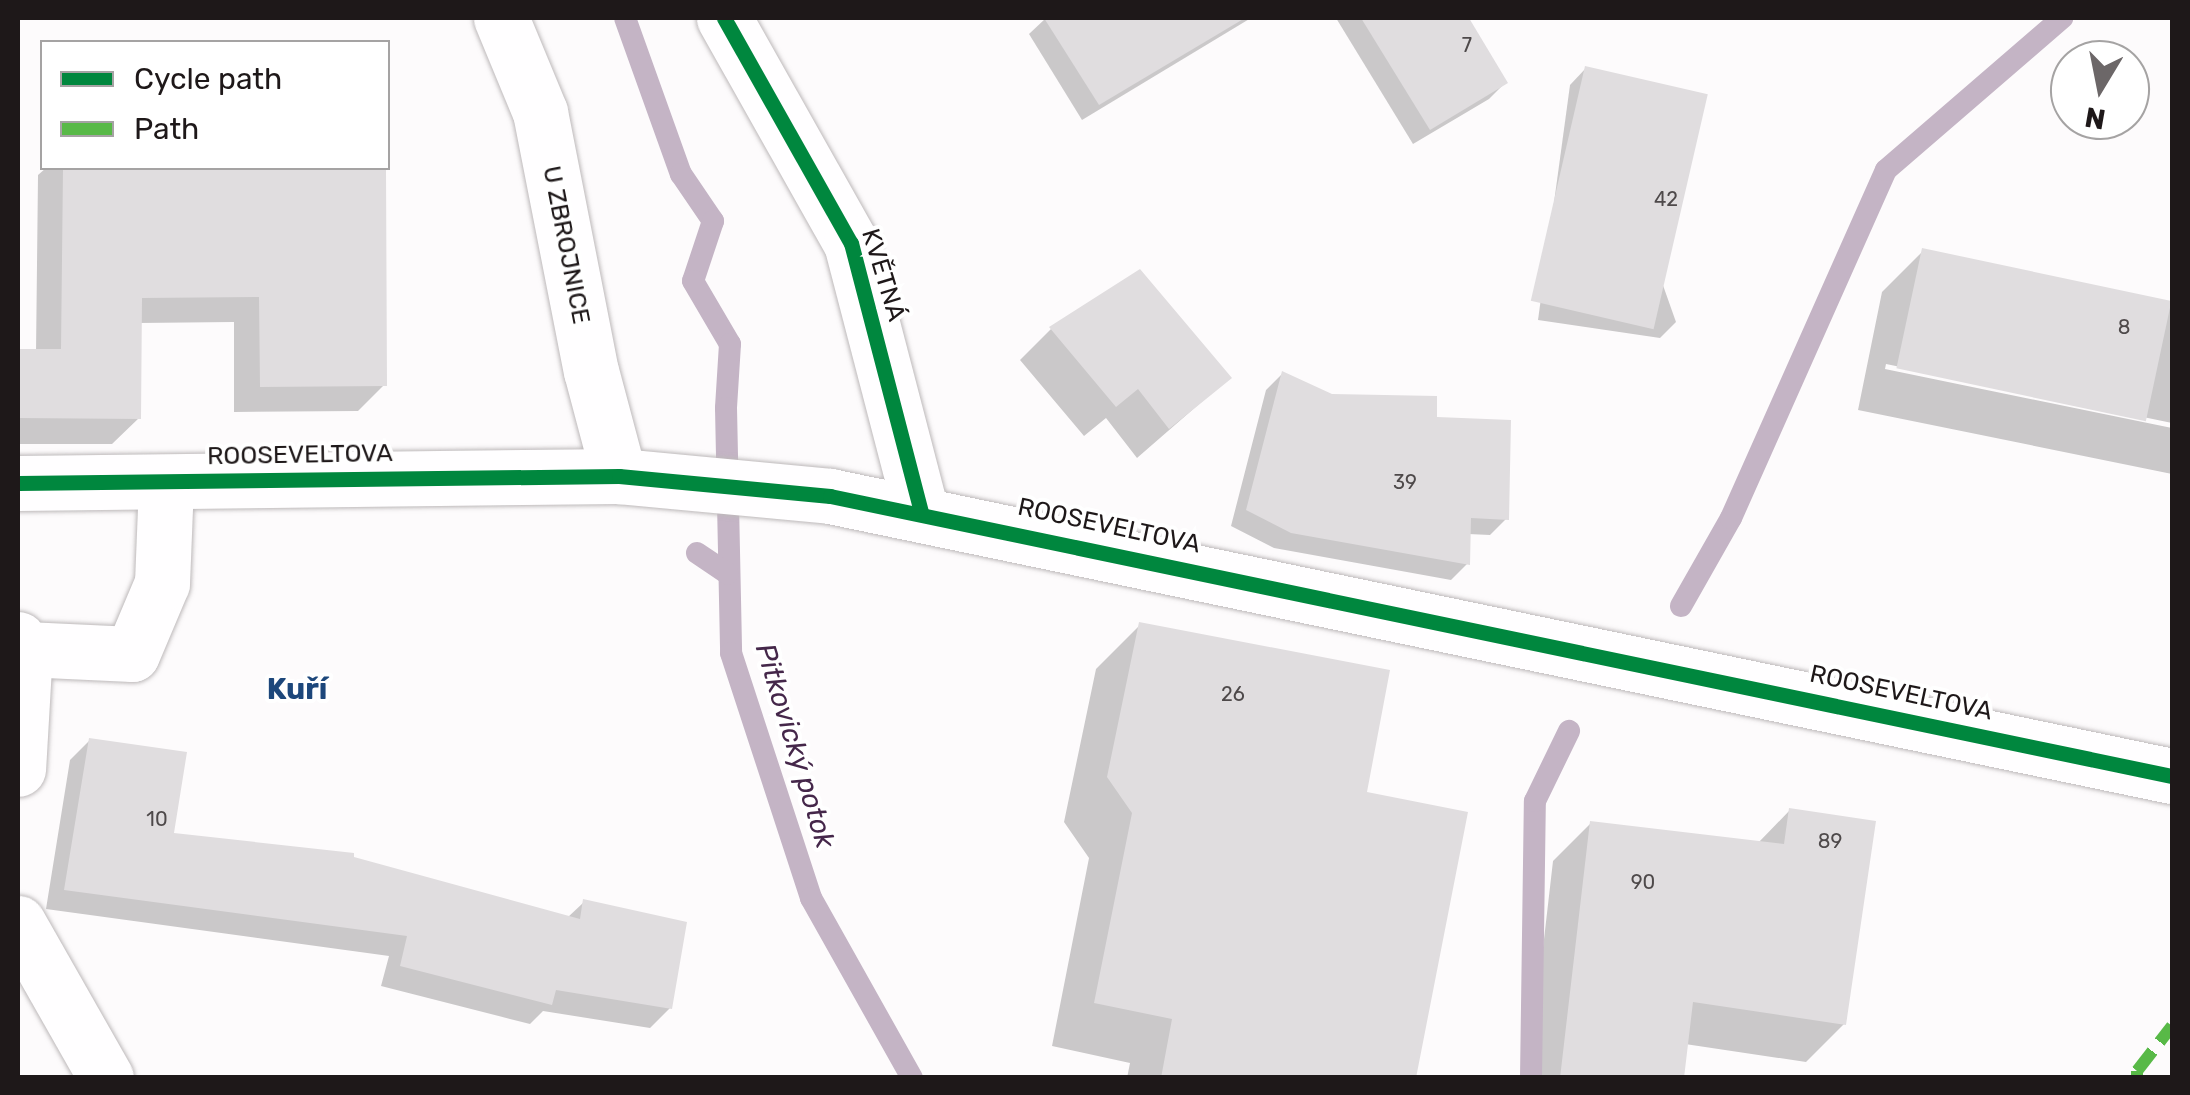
<!DOCTYPE html>
<meta charset="utf-8">
<style>
body{margin:0}
#map{position:relative;width:2190px;height:1095px;overflow:hidden;background:#fdfbfc;font-family:Rubik,sans-serif}
div>[style]{position:absolute}
.shadow>*{inset:0;background:#0003}
.stream>*{height:22px;margin:-11px;padding:0 11px;transform-origin:11px;border-radius:11px;background:#c4b4c5}
.building>*{inset:0;background:#e0dddf;transform-origin:0 0}
.roads{filter:drop-shadow(0 0 2px #bdb9ba) drop-shadow(0 0 2px #bdb9ba)}
.minor>*{height:55px;margin:-27.5px;padding:0 27.5px;transform-origin:27.5px;border-radius:27.5px;background:#fffeff}
.tertiary>*{height:55px;margin:-27.5px;padding:0 27.5px;transform-origin:27.5px;border-radius:27.5px;background:#fffeff}
.quiet>*{height:12px;margin-top:-6px;transform-origin:0;background:repeating-linear-gradient(90deg,#58b947 0 25px,transparent 0 37px)}
.cycleway>*{height:15px;margin:-7.5px;padding:0 7.5px;transform-origin:7.5px;border-radius:7.5px;background:#00873e}
span{translate:-50% -50%;white-space:nowrap;text-align:center;line-height:1.15;-webkit-text-stroke:8px #fff;paint-order:stroke}
.number-label{font-size:20px;color:#4e494a}
.number-label span{-webkit-text-stroke-width:0}
.street-label{font-size:25px;color:#1e1819}
.water-label{font-size:28px;color:#45274a;font-style:italic}
.quarter-label{font-size:30px;color:#1d477b;font-weight:700}
.frame{position:absolute;inset:0;border:20px solid #1e1819;pointer-events:none}
.legend{position:absolute;left:40px;top:40px;width:350px;height:130px;box-sizing:border-box;background:#fff;border:2px solid #a5a3a3;margin:0;padding:12px 18px;list-style:none;font-size:30px;color:#1e1819}
.legend li{display:flex;align-items:center;gap:20px;height:50px}
.legend b{width:50px;border:2px solid #a5a3a3}
.north{position:absolute;left:2050px;top:40px;width:100px;height:100px;box-sizing:border-box;background:#fff;border:2px solid #a5a3a3;border-radius:50%;rotate:190deg;font-size:28px;font-weight:700;line-height:40px;text-align:center;color:#1e1819}
.north::after{content:'';display:block;margin:auto;width:35px;height:45px;background:#6c6768;clip-path:polygon(50% 0,100% 100%,50% 72%,0 100%)}
</style>
<div id="map">
<div class="shadow">
<i style="clip-path:polygon(1046px 18px,1251px 18px,1082px 120px,1029px 34px)"></i>
<i style="clip-path:polygon(1336px 18px,1466px 18px,1505px 83px,1489px 99px,1413px 144px)"></i>
<i style="clip-path:polygon(1586px 68px,1676px 322px,1660px 338px,1538px 320px,1570px 85px)"></i>
<i style="clip-path:polygon(46px 168px,384px 168px,384px 385px,358px 411px,234px 412px,234px 322px,139px 323px,139px 418px,112px 444px,18px 444px,18px 351px,36px 352px,38px 175px)"></i>
<i style="clip-path:polygon(1923px 251px,2172px 302px,2172px 423px,1886px 364px,1885px 369px,2172px 428px,2172px 474px,1858px 410px,1882px 292px)"></i>
<i style="clip-path:polygon(1140px 272px,1229px 378px,1137px 458px,1106px 418px,1084px 436px,1020px 360px,1051px 329px)"></i>
<i style="clip-path:polygon(1282px 374px,1331px 397px,1434px 419px,1506px 519px,1490px 535px,1468px 534px,1467px 564px,1451px 580px,1274px 548px,1231px 526px,1266px 390px)"></i>
<i style="clip-path:polygon(1140px 625px,1364px 794px,1413px 1078px,1127px 1078px,1130px 1063px,1052px 1046px,1089px 858px,1064px 822px,1096px 669px)"></i>
<i style="clip-path:polygon(90px 740px,172px 835px,567px 918px,584px 902px,670px 1008px,650px 1028px,543px 1011px,530px 1024px,381px 986px,389px 956px,46px 909px,70px 760px)"></i>
<i style="clip-path:polygon(1790px 810px,1844px 1024px,1806px 1062px,1685px 1044px,1681px 1078px,1528px 1078px,1553px 861px,1590px 824px,1758px 843px)"></i>
</div>
<div class="stream">
<i style="left:625px;top:18px;width:166px;rotate:70.3deg"></i>
<i style="left:681px;top:174px;width:57px;rotate:55.8deg"></i>
<i style="left:713px;top:221px;width:63px;rotate:108.4deg"></i>
<i style="left:693px;top:281px;width:73px;rotate:59.6deg"></i>
<i style="left:730px;top:344px;width:64px;rotate:93.6deg"></i>
<i style="left:726px;top:408px;width:245px;rotate:88.8deg"></i>
<i style="left:731px;top:653px;width:258px;rotate:71.9deg"></i>
<i style="left:811px;top:898px;width:206px;rotate:60.7deg"></i>
<i style="left:697px;top:553px;width:37px;rotate:34deg"></i>
<i style="left:1681px;top:606px;width:101px;rotate:-60.4deg"></i>
<i style="left:1731px;top:518px;width:381px;rotate:-66deg"></i>
<i style="left:1886px;top:170px;width:233px;rotate:-40.8deg"></i>
<i style="left:1531px;top:1078px;width:277px;rotate:-89.2deg"></i>
<i style="left:1535px;top:801px;width:78px;rotate:-64.1deg"></i>
</div>
<div class="building">
<i style="clip-path:polygon(1044px 18px,1245px 18px,1099px 105px)"></i>
<i style="clip-path:polygon(1361px 18px,1469px 18px,1508px 83px,1430px 130px)"></i>
<i style="left:1585px;top:66px;width:126px;height:241px;rotate:13deg"></i>
<i style="clip-path:polygon(63px 168px,386px 168px,387px 386px,260px 387px,259px 297px,142px 298px,141px 419px,18px 418px,18px 349px,61px 349px)"></i>
<i style="left:1922px;top:248px;width:255px;height:123px;rotate:12deg"></i>
<i style="clip-path:polygon(1140px 269px,1232px 378px,1169px 429px,1138px 389px,1116px 407px,1049px 327px)"></i>
<i style="clip-path:polygon(1282px 371px,1332px 394px,1437px 396px,1437px 417px,1511px 420px,1509px 520px,1471px 518px,1470px 565px,1291px 533px,1246px 510px)"></i>
<i style="clip-path:polygon(1139px 622px,1390px 670px,1367px 792px,1468px 812px,1416px 1078px,1161px 1078px,1172px 1019px,1094px 1003px,1132px 813px,1107px 777px)"></i>
<i style="clip-path:polygon(89px 738px,187px 752px,174px 833px,354px 853px,354px 857px,580px 919px,583px 899px,687px 922px,672px 1009px,556px 990px,552px 1005px,400px 966px,407px 936px,64px 890px)"></i>
<i style="clip-path:polygon(1789px 808px,1876px 821px,1846px 1025px,1693px 1002px,1684px 1078px,1560px 1078px,1590px 821px,1784px 844px)"></i>
</div>
<div class="roads">
<div class="minor">
<i style="left:501px;top:18px;width:102px;rotate:67.5deg"></i>
<i style="left:540px;top:112px;width:264px;rotate:78.9deg"></i>
<i style="left:591px;top:371px;width:109px;rotate:75.1deg"></i>
<i style="left:18px;top:639px;width:12px;rotate:55deg"></i>
<i style="left:25px;top:649px;width:120px;rotate:93.3deg"></i>
<i style="left:25px;top:649px;width:107px;rotate:2.7deg"></i>
<i style="left:132px;top:654px;width:77px;rotate:-67.1deg"></i>
<i style="left:162px;top:583px;width:101px;rotate:-87.7deg"></i>
<i style="left:18px;top:923px;width:178px;rotate:60.4deg"></i>
</div>
<div class="tertiary">
<i style="left:724px;top:18px;width:258px;rotate:60.6deg"></i>
<i style="left:851px;top:243px;width:278px;rotate:75.4deg"></i>
<i style="left:18px;top:483px;width:601px;rotate:-0.67deg"></i>
<i style="left:619px;top:476px;width:212px;rotate:5.4deg"></i>
<i style="left:830px;top:496px;width:1371px;rotate:11.79deg"></i>
</div>
</div>
<div class="quiet">
<i style="left:2137px;top:1078px;width:7px;rotate:-90deg"></i>
<i style="left:2137px;top:1071px;width:57px;rotate:-52.1deg"></i>
</div>
<div class="cycleway">
<i style="left:724px;top:18px;width:258px;rotate:60.6deg"></i>
<i style="left:851px;top:243px;width:278px;rotate:75.4deg"></i>
<i style="left:18px;top:483px;width:601px;rotate:-0.67deg"></i>
<i style="left:619px;top:476px;width:212px;rotate:5.4deg"></i>
<i style="left:830px;top:496px;width:1371px;rotate:11.79deg"></i>
</div>
<div class="number-label">
<span style="left:1467px;top:45px">7</span>
<span style="left:1666px;top:199px">42</span>
<span style="left:2124px;top:327px">8</span>
<span style="left:1405px;top:482px">39</span>
<span style="left:1233px;top:694px">26</span>
<span style="left:157px;top:819px">10</span>
<span style="left:1830px;top:841px">89</span>
<span style="left:1643px;top:882px">90</span>
</div>
<div class="street-label">
<span style="left:566px;top:245px;rotate:79deg">U ZBROJNICE</span>
<span style="left:883px;top:275px;rotate:73deg">KVĚTNÁ</span>
<span style="left:300px;top:455px;rotate:-1deg">ROOSEVELTOVA</span>
<span style="left:1109px;top:526px;rotate:12deg">ROOSEVELTOVA</span>
<span style="left:1901px;top:693px;rotate:12deg">ROOSEVELTOVA</span>
</div>
<div class="water-label">
<span style="left:795px;top:746px;rotate:73deg">Pitkovický potok</span>
</div>
<div class="quarter-label">
<span style="left:297px;top:689px">Kuří</span>
</div>
<div class="frame"></div>
<ul class="legend">
<li><b style="height:12px;background:#00873e"></b>Cycle path</li>
<li><b style="height:12px;background:#58b947"></b>Path</li>
</ul>
<div class="north">N</div>
</div>
